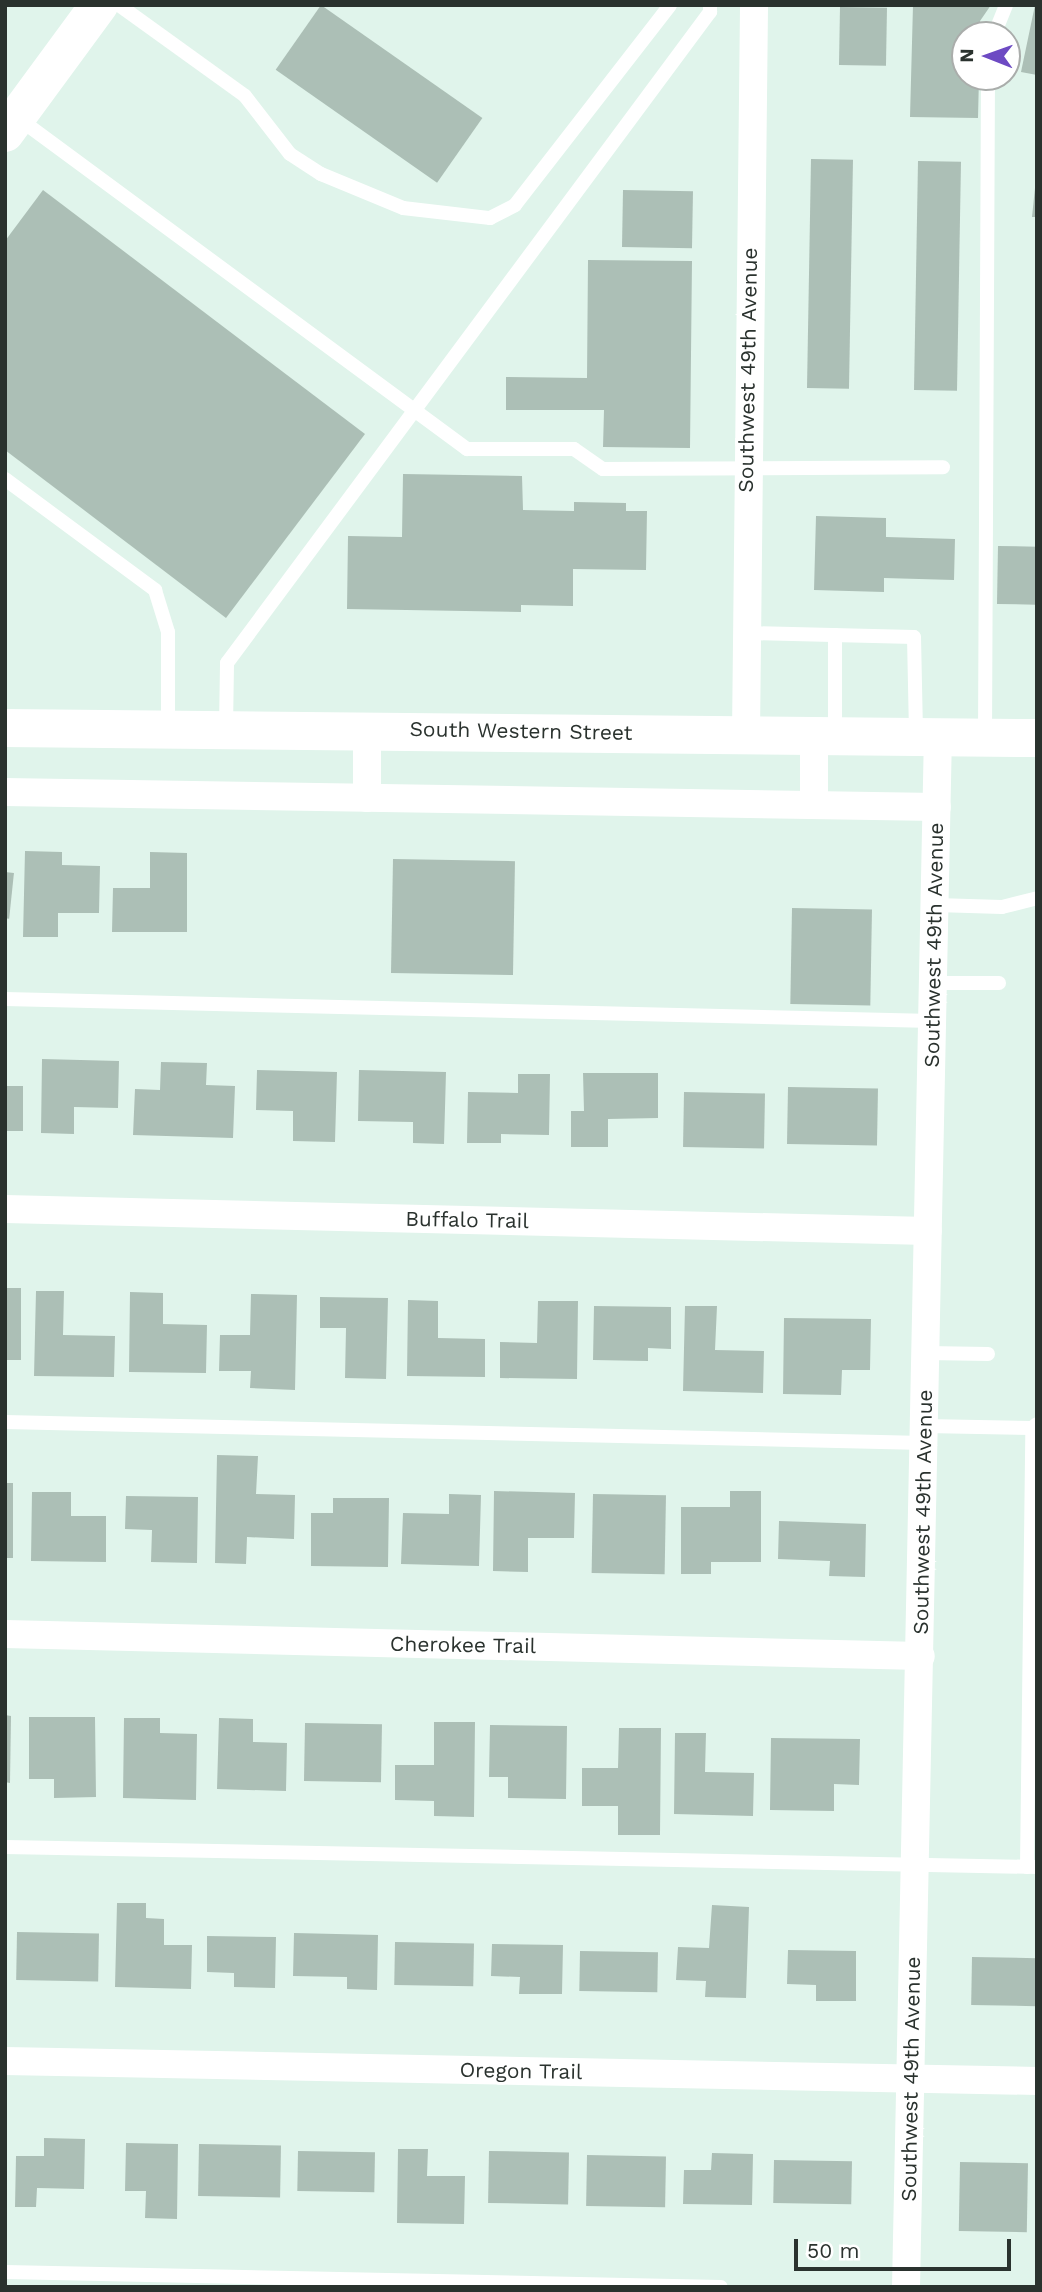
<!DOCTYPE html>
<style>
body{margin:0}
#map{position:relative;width:1042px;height:2292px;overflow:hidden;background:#e0f4eb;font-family:"Work Sans",sans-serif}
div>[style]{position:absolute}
.building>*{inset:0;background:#acbfb6;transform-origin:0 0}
.lane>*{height:14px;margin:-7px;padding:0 7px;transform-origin:7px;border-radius:7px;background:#fff}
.street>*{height:28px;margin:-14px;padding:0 14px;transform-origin:14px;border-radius:14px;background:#fff}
.secondary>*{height:38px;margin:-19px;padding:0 19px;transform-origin:19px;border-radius:19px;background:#fff}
span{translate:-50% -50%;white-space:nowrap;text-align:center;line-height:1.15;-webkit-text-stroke:6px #fff;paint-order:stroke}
.street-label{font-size:21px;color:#2a322e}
.frame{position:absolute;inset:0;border:7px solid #2a322e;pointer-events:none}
.north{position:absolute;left:951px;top:21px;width:70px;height:70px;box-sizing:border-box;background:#fff;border:2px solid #aaadab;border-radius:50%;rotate:271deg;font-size:19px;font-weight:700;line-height:28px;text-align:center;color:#2a322e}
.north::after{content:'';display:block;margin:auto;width:24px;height:32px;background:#6d4ac3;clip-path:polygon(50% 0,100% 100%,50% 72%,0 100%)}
.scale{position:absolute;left:794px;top:2239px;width:217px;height:32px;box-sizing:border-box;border:4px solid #2a322e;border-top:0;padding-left:9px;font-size:21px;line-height:24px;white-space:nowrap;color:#2a322e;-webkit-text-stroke:5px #fff;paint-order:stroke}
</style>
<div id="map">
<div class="building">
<i style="left:321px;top:5px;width:197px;height:79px;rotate:35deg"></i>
<i style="clip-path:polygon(913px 5px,991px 5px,980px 21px,980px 35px,965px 35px,965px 77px,979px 77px,978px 118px,910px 117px)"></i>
<i style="clip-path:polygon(1035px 5px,1037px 5px,1037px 75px,1021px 72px)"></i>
<i style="left:840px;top:7px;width:47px;height:58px;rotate:1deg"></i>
<i style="left:811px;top:159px;width:42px;height:229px;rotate:1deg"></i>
<i style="left:918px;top:161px;width:43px;height:229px;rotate:1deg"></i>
<i style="clip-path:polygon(1035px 188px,1037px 188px,1037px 217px,1032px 217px)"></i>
<i style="clip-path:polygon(43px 190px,365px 434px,226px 618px,5px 450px,5px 241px)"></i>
<i style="left:623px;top:190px;width:70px;height:57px;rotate:1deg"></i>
<i style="clip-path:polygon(588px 260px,692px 261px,690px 448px,603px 447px,604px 410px,506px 410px,506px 377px,587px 378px)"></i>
<i style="clip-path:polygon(403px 474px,522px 476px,523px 510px,574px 511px,574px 502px,626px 503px,626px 511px,647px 511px,646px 570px,573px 569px,573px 606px,521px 605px,521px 612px,347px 609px,348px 536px,402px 537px)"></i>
<i style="clip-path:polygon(816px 516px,886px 518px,886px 537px,955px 539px,954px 580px,884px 578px,884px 592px,814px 590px)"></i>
<i style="left:998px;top:546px;width:39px;height:58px;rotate:1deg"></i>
<i style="clip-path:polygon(25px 851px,62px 852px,62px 865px,100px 866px,99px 913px,58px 913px,58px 937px,23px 937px)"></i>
<i style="clip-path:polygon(150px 852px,187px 853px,187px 932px,112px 932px,113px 888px,150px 888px)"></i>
<i style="left:393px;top:859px;width:122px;height:114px;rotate:1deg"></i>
<i style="left:5px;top:872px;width:9px;height:46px;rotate:6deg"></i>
<i style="left:792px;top:908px;width:80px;height:96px;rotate:1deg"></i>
<i style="clip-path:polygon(42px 1059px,119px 1061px,118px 1108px,74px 1107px,74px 1134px,41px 1133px)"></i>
<i style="clip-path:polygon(161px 1062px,207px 1063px,206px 1085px,235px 1086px,233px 1138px,133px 1135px,135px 1089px,160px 1090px)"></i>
<i style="clip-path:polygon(257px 1070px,337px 1072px,335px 1142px,293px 1141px,293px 1111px,256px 1110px)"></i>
<i style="clip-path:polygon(359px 1070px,446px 1072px,444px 1144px,413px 1143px,413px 1122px,358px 1121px)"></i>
<i style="clip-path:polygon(583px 1073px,658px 1073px,658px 1118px,608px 1119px,608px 1147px,571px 1147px,571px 1111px,584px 1111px)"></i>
<i style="clip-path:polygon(518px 1074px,550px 1074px,549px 1135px,501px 1134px,501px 1143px,467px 1143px,468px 1092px,518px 1093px)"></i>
<i style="left:5px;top:1086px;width:18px;height:45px"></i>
<i style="left:788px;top:1087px;width:90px;height:57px;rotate:1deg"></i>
<i style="left:684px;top:1092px;width:81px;height:55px;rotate:1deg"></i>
<i style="left:5px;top:1288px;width:16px;height:72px"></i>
<i style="clip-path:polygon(36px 1291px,64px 1291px,63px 1335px,115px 1336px,114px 1377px,34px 1376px)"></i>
<i style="clip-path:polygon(130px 1292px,163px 1293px,163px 1324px,207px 1325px,206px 1373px,129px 1372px)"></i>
<i style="clip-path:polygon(251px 1294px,297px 1295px,295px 1390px,250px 1388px,251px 1371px,219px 1371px,220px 1335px,250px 1335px)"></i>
<i style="clip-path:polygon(320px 1297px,388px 1298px,386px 1379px,345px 1378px,346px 1328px,320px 1328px)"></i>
<i style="clip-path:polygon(408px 1300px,438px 1301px,438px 1338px,485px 1339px,485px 1377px,407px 1376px)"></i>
<i style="clip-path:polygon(538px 1301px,578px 1301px,577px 1379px,500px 1378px,500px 1342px,537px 1343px)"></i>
<i style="clip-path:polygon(594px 1306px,671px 1307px,671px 1349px,648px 1348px,648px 1361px,593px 1360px)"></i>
<i style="clip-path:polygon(685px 1306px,717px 1306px,715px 1350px,764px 1351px,763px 1393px,683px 1391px)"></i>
<i style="clip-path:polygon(784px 1318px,871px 1319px,870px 1370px,842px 1370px,841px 1395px,783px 1394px)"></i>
<i style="clip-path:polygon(217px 1455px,258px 1456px,256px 1494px,295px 1495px,294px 1539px,247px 1537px,246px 1564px,215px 1563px)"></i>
<i style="left:5px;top:1483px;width:8px;height:75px"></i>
<i style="clip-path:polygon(494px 1491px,575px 1493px,574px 1538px,528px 1538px,528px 1572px,493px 1571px)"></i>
<i style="clip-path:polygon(730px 1491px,761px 1491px,761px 1562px,711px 1562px,711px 1574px,681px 1574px,681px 1507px,730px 1507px)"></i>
<i style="clip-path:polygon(32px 1492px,71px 1492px,71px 1516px,106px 1516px,106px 1562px,31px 1561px)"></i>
<i style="clip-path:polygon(449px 1494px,481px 1495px,479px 1566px,401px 1564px,403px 1513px,449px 1514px)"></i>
<i style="left:593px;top:1494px;width:73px;height:79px;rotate:1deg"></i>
<i style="clip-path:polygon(126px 1496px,198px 1497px,197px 1563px,151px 1562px,152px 1530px,125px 1529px)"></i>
<i style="clip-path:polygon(333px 1498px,389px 1498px,388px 1567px,311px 1566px,311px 1513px,333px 1513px)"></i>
<i style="clip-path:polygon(779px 1521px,866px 1524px,865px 1577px,829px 1576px,830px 1561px,778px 1559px)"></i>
<i style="clip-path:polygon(5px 1715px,11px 1716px,10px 1783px,5px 1782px)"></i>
<i style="clip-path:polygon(29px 1717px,95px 1717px,96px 1797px,54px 1798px,54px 1779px,29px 1779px)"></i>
<i style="clip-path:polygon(124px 1718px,160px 1718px,160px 1733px,197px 1734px,196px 1800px,123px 1798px)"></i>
<i style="clip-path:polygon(219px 1718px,253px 1719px,253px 1742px,287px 1743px,286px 1791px,217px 1789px)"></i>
<i style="clip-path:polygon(434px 1722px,475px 1722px,474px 1817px,434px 1816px,434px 1801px,395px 1800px,395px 1765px,434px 1765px)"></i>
<i style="left:305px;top:1723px;width:77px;height:58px;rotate:1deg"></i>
<i style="clip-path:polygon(490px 1725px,567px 1726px,566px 1799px,508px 1798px,508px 1777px,489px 1777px)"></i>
<i style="clip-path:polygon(619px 1728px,661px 1728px,660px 1835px,618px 1835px,618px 1806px,582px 1806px,582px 1768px,618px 1768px)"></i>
<i style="clip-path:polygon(675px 1733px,706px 1733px,705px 1772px,754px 1773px,753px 1816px,674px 1814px)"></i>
<i style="clip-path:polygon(771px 1738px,860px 1739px,859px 1785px,834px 1784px,834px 1811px,770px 1810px)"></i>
<i style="clip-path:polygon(117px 1903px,146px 1903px,146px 1918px,164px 1919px,164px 1945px,192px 1945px,191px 1989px,115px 1987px)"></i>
<i style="clip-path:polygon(712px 1905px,749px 1907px,746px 1998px,705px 1997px,706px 1981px,676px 1980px,678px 1947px,709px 1948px)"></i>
<i style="left:17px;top:1932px;width:82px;height:48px;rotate:1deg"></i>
<i style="clip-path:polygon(294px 1933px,378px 1935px,377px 1990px,347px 1989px,347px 1977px,293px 1976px)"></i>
<i style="clip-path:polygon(207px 1936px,276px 1937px,275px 1988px,234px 1987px,234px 1973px,207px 1972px)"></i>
<i style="left:395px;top:1942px;width:79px;height:43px;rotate:1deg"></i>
<i style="clip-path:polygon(492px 1944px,563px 1945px,562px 1994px,519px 1994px,520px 1977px,491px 1976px)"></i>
<i style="clip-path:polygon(788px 1950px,856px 1951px,856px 2001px,816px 2001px,816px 1985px,787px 1984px)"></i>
<i style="left:580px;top:1951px;width:78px;height:40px;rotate:1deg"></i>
<i style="left:972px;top:1957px;width:65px;height:48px;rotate:1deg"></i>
<i style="clip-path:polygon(44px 2138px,85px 2139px,84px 2189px,37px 2188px,36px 2207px,15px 2207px,16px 2156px,44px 2156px)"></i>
<i style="clip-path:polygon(126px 2143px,178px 2144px,177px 2219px,145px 2218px,146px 2191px,125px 2191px)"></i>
<i style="left:199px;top:2144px;width:82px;height:52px;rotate:1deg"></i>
<i style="clip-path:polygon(398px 2149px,428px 2149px,427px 2176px,465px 2176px,464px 2224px,397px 2223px)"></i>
<i style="left:298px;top:2151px;width:77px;height:40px;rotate:1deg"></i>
<i style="left:489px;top:2151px;width:80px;height:52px;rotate:1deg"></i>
<i style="clip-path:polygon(712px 2153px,753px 2154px,752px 2205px,683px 2204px,684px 2170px,711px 2170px)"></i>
<i style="left:587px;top:2155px;width:79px;height:51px;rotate:1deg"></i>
<i style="left:774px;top:2160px;width:78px;height:43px;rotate:1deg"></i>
<i style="left:960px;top:2162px;width:68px;height:69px;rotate:1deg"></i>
</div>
<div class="lane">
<i style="left:119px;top:5px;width:155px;rotate:35.8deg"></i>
<i style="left:245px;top:96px;width:73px;rotate:52.2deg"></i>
<i style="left:290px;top:154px;width:37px;rotate:33deg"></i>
<i style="left:321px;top:174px;width:89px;rotate:22.5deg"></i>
<i style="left:403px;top:208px;width:88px;rotate:6.6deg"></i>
<i style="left:490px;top:218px;width:28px;rotate:-27deg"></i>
<i style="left:515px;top:205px;width:253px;rotate:-52.2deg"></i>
<i style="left:994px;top:35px;width:32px;rotate:-68deg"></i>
<i style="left:18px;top:118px;width:558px;rotate:36.4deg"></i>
<i style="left:467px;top:449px;width:107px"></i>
<i style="left:574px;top:449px;width:35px;rotate:35deg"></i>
<i style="left:603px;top:469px;width:340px;rotate:-0.3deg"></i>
<i style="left:5px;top:479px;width:187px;rotate:36.5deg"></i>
<i style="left:155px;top:590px;width:44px;rotate:72.8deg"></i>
<i style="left:168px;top:632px;width:97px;rotate:90deg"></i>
<i style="left:747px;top:633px;width:167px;rotate:1.4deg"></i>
<i style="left:914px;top:637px;width:98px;rotate:88.8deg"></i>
<i style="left:835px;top:635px;width:99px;rotate:90deg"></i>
<i style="left:226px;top:728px;width:65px;rotate:-89.1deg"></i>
<i style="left:227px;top:663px;width:811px;rotate:-53.43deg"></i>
<i style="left:710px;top:12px;width:7px;rotate:-90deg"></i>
<i style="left:985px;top:737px;width:660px;rotate:-89.74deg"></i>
<i style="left:936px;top:905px;width:66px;rotate:1.7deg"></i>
<i style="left:1002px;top:907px;width:36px;rotate:-14deg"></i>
<i style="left:934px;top:983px;width:65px"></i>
<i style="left:5px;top:999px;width:928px;rotate:1.36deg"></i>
<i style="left:926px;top:1353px;width:62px;rotate:0.9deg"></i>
<i style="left:5px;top:1422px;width:919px;rotate:1.31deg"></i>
<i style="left:925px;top:1426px;width:107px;rotate:1.1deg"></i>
<i style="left:1032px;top:1428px;width:6px;rotate:-39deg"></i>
<i style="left:5px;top:1847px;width:1032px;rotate:1.11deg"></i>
<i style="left:1027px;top:1867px;width:439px;rotate:-89.3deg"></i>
<i style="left:5px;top:2272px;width:716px;rotate:1.2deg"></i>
</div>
<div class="street">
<i style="left:746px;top:734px;width:729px;rotate:-89.37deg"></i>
<i style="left:5px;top:792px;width:932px;rotate:0.92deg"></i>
<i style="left:367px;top:798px;width:69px;rotate:-90deg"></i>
<i style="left:814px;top:803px;width:68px;rotate:-90deg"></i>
<i style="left:5px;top:1209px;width:923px;rotate:1.37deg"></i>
<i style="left:5px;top:1634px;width:916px;rotate:1.38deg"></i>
<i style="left:5px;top:2061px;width:1032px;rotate:1.11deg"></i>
<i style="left:906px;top:2287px;width:1550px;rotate:-88.82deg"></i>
</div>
<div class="secondary">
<i style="left:5px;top:133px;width:159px;rotate:-53.7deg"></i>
<i style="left:5px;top:728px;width:1032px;rotate:0.56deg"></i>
</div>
<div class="street-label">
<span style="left:748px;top:370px;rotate:-89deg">Southwest 49th Avenue</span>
<span style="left:521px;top:731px;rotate:1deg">South Western Street</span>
<span style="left:934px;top:945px;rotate:-89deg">Southwest 49th Avenue</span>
<span style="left:467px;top:1220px;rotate:1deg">Buffalo Trail</span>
<span style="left:923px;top:1512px;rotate:-89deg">Southwest 49th Avenue</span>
<span style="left:463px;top:1645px;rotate:1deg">Cherokee Trail</span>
<span style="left:521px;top:2071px;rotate:1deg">Oregon Trail</span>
<span style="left:911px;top:2079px;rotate:-89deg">Southwest 49th Avenue</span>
</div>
<div class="frame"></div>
<div class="north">N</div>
<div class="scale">50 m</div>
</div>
